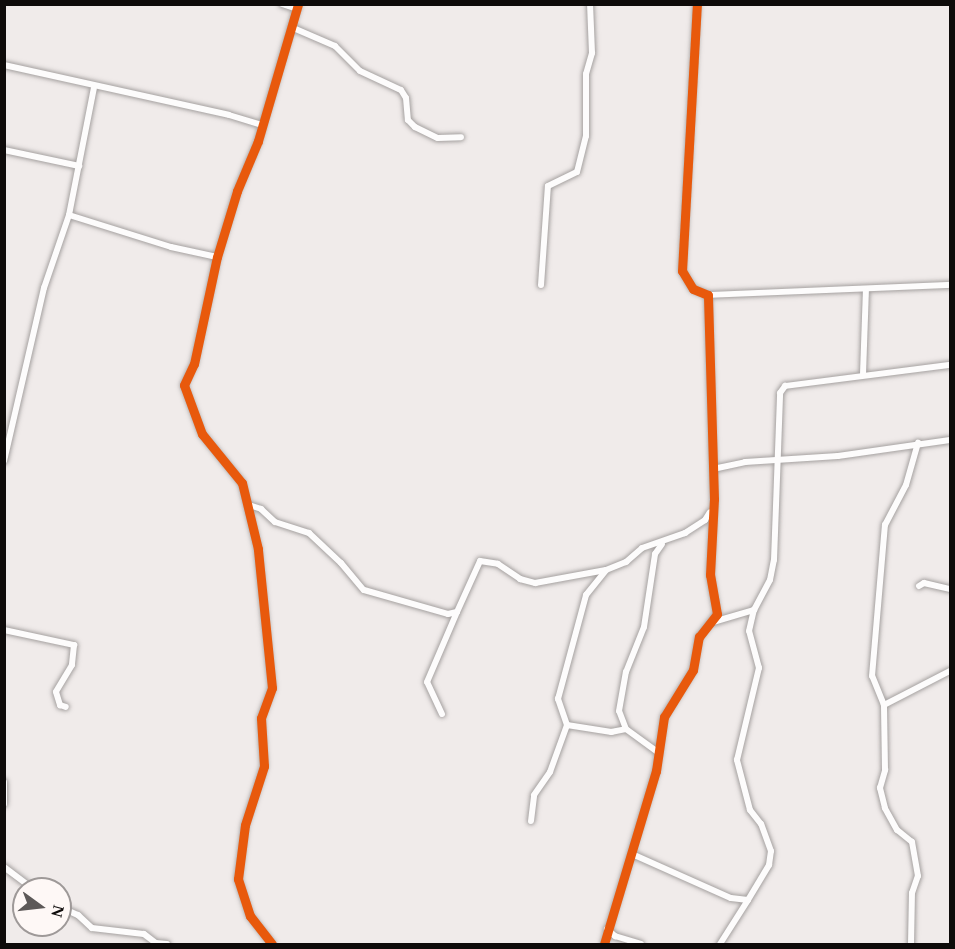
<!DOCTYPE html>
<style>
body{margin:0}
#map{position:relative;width:955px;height:949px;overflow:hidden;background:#f0ebea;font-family:Georgia,serif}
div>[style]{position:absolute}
.roads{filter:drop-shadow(0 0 2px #a5a1a0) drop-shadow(0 0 2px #a5a1a0)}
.street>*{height:6px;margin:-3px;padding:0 3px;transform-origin:3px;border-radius:3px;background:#fdfcfc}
.cycleway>*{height:9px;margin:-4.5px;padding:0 4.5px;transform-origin:4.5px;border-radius:4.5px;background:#e8590c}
span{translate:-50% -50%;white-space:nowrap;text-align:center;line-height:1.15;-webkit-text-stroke:4.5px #fef8f6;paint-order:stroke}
.frame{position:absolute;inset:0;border:6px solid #0e0b0a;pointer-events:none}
.north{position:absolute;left:12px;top:877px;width:60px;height:60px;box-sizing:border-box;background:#fef8f6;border:2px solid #9e9998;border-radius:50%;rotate:105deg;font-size:16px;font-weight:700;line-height:24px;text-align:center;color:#0e0b0a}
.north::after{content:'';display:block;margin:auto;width:21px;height:27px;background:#5d5958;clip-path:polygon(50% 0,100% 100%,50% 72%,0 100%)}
</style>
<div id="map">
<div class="roads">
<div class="street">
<i style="left:282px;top:4px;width:16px;rotate:18deg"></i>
<i style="left:291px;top:27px;width:48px;rotate:23.4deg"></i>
<i style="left:335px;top:46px;width:35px;rotate:45deg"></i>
<i style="left:360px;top:71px;width:45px;rotate:24.9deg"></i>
<i style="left:401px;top:90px;width:9px;rotate:58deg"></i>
<i style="left:406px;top:98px;width:22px;rotate:85deg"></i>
<i style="left:408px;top:120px;width:10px;rotate:45deg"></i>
<i style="left:415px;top:127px;width:25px;rotate:26deg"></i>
<i style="left:438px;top:138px;width:23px;rotate:-2deg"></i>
<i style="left:4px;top:65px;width:230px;rotate:12.5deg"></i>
<i style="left:229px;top:115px;width:34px;rotate:17deg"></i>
<i style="left:4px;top:150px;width:77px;rotate:12deg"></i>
<i style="left:69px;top:215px;width:129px;rotate:-78.9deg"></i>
<i style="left:541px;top:285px;width:99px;rotate:-86deg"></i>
<i style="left:548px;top:186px;width:32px;rotate:-26deg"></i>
<i style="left:577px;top:172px;width:37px;rotate:-76deg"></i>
<i style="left:586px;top:136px;width:62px;rotate:-90deg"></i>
<i style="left:586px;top:74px;width:22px;rotate:-74deg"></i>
<i style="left:592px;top:53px;width:49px;rotate:-92.3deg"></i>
<i style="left:708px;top:295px;width:242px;rotate:-2.4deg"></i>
<i style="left:863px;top:374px;width:84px;rotate:-88deg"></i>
<i style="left:4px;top:461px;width:178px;rotate:-77deg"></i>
<i style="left:44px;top:288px;width:77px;rotate:-71.1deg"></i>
<i style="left:69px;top:215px;width:107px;rotate:17.4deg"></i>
<i style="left:171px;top:247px;width:47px;rotate:12.3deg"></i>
<i style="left:713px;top:469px;width:33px;rotate:-12deg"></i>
<i style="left:745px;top:462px;width:93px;rotate:-3.7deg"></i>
<i style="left:838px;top:456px;width:113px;rotate:-8.1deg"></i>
<i style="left:249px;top:505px;width:13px;rotate:18deg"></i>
<i style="left:261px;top:509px;width:19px;rotate:43deg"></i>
<i style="left:275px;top:522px;width:36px;rotate:18deg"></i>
<i style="left:309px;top:533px;width:44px;rotate:43.2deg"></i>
<i style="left:341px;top:563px;width:35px;rotate:50deg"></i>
<i style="left:364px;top:590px;width:87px;rotate:15.9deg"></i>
<i style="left:448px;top:614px;width:9px;rotate:-13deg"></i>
<i style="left:457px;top:612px;width:56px;rotate:-65.7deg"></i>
<i style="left:480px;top:561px;width:18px;rotate:9deg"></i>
<i style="left:498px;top:564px;width:27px;rotate:34deg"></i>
<i style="left:520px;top:579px;width:16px;rotate:15deg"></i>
<i style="left:535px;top:583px;width:72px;rotate:-10.4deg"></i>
<i style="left:606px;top:570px;width:22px;rotate:-22deg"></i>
<i style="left:626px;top:562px;width:21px;rotate:-41deg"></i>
<i style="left:642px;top:548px;width:46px;rotate:-19.2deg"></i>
<i style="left:685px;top:533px;width:24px;rotate:-33deg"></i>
<i style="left:705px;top:520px;width:9px;rotate:-58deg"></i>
<i style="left:919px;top:586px;width:6px;rotate:-31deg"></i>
<i style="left:924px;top:583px;width:27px;rotate:13deg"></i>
<i style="left:713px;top:622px;width:43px;rotate:-16.3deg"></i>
<i style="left:754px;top:610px;width:34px;rotate:-62deg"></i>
<i style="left:770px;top:580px;width:20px;rotate:-79deg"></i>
<i style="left:774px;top:560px;width:167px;rotate:-87.9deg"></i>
<i style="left:780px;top:393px;width:9px;rotate:-54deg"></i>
<i style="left:785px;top:386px;width:166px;rotate:-7.3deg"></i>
<i style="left:4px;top:630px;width:72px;rotate:12.1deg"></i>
<i style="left:74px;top:645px;width:20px;rotate:96deg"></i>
<i style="left:72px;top:665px;width:31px;rotate:121deg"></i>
<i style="left:56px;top:692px;width:14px;rotate:73deg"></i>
<i style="left:60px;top:705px;width:6px;rotate:18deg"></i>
<i style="left:884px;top:705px;width:74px;rotate:-27.3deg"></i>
<i style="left:442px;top:714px;width:35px;rotate:-115deg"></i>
<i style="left:427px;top:682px;width:76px;rotate:-66.8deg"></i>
<i style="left:567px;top:725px;width:45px;rotate:9deg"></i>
<i style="left:611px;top:732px;width:15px;rotate:-11deg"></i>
<i style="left:659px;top:753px;width:41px;rotate:-144deg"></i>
<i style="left:626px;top:729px;width:19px;rotate:-111deg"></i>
<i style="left:619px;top:711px;width:40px;rotate:-80deg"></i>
<i style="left:626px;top:672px;width:48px;rotate:-68.2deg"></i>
<i style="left:644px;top:627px;width:74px;rotate:-81.4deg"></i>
<i style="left:655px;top:554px;width:12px;rotate:-55deg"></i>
<i style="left:4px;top:782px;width:22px;rotate:90deg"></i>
<i style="left:531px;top:821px;width:26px;rotate:-83deg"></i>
<i style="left:534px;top:795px;width:28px;rotate:-55deg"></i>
<i style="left:550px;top:772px;width:50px;rotate:-70.1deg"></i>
<i style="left:567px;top:725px;width:28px;rotate:-109deg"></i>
<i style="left:558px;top:699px;width:108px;rotate:-74.9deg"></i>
<i style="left:586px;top:595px;width:32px;rotate:-51deg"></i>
<i style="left:632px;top:854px;width:108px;rotate:24deg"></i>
<i style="left:731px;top:898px;width:17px;rotate:7deg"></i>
<i style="left:748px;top:900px;width:41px;rotate:-59deg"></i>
<i style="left:769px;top:865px;width:14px;rotate:-82deg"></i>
<i style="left:771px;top:851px;width:29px;rotate:-110deg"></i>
<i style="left:761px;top:824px;width:18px;rotate:-128deg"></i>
<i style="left:750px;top:810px;width:52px;rotate:-104.6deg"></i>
<i style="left:737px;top:760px;width:95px;rotate:-76.6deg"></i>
<i style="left:759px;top:668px;width:38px;rotate:-105deg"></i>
<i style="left:749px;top:631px;width:22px;rotate:-77deg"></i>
<i style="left:4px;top:867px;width:36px;rotate:37deg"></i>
<i style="left:60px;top:907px;width:20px;rotate:24deg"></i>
<i style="left:78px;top:915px;width:19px;rotate:43deg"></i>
<i style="left:92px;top:928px;width:52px;rotate:6.6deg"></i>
<i style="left:144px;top:934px;width:15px;rotate:37deg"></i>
<i style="left:156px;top:943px;width:11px;rotate:5deg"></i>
<i style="left:607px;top:929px;width:11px;rotate:41deg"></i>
<i style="left:615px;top:936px;width:27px;rotate:17deg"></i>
<i style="left:272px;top:944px;width:36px;rotate:-128deg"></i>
<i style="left:250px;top:916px;width:39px;rotate:-108deg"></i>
<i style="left:238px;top:879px;width:54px;rotate:-82.6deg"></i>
<i style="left:245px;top:825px;width:62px;rotate:-72.1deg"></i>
<i style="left:264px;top:766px;width:48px;rotate:-93.6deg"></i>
<i style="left:261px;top:718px;width:32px;rotate:-70deg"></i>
<i style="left:272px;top:688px;width:140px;rotate:-95.8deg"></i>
<i style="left:258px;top:549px;width:68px;rotate:-103.6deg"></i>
<i style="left:242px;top:483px;width:63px;rotate:-129.2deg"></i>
<i style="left:202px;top:434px;width:52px;rotate:-110.2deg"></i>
<i style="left:184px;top:385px;width:23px;rotate:-65deg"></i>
<i style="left:194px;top:364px;width:109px;rotate:-77.9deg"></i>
<i style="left:217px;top:257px;width:69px;rotate:-73.1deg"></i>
<i style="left:237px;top:191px;width:54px;rotate:-67.2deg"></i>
<i style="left:258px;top:141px;width:143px;rotate:-73.7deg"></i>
<i style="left:604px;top:944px;width:181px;rotate:-73.3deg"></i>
<i style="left:656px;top:771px;width:55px;rotate:-81.6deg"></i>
<i style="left:664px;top:717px;width:55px;rotate:-58.3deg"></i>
<i style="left:693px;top:670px;width:34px;rotate:-80deg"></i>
<i style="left:699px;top:637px;width:29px;rotate:-52deg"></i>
<i style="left:717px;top:614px;width:40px;rotate:-100deg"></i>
<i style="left:710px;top:575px;width:76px;rotate:-87deg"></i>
<i style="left:714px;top:499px;width:204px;rotate:-91.7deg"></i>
<i style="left:708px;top:295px;width:16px;rotate:-158deg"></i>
<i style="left:693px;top:289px;width:21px;rotate:-121deg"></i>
<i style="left:682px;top:271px;width:267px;rotate:-86.8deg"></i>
<i style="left:720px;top:944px;width:52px;rotate:-57.5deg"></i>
<i style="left:911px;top:944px;width:51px;rotate:-88.9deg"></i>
<i style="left:912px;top:893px;width:18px;rotate:-71deg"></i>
<i style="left:918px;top:876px;width:35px;rotate:-100deg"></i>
<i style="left:912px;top:842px;width:19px;rotate:-141deg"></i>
<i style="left:897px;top:830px;width:25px;rotate:-119deg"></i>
<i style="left:885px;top:808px;width:21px;rotate:-104deg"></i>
<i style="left:880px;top:788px;width:19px;rotate:-74deg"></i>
<i style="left:885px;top:770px;width:65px;rotate:-90.9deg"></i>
<i style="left:884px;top:705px;width:31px;rotate:-112deg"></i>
<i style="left:872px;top:676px;width:152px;rotate:-85.1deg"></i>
<i style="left:885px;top:525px;width:45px;rotate:-62.3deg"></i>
<i style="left:906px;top:485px;width:44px;rotate:-74.1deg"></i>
</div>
</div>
<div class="cycleway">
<i style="left:272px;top:944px;width:36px;rotate:-128deg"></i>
<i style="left:250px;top:916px;width:39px;rotate:-108deg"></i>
<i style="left:238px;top:879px;width:54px;rotate:-82.6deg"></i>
<i style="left:245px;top:825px;width:62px;rotate:-72.1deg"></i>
<i style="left:264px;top:766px;width:48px;rotate:-93.6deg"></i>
<i style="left:261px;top:718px;width:32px;rotate:-70deg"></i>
<i style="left:272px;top:688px;width:140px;rotate:-95.8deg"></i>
<i style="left:258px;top:549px;width:68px;rotate:-103.6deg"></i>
<i style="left:242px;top:483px;width:63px;rotate:-129.2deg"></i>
<i style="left:202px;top:434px;width:52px;rotate:-110.2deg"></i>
<i style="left:184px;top:385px;width:23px;rotate:-65deg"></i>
<i style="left:194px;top:364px;width:109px;rotate:-77.9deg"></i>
<i style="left:217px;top:257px;width:69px;rotate:-73.1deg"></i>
<i style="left:237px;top:191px;width:54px;rotate:-67.2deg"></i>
<i style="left:258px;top:141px;width:143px;rotate:-73.7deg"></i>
<i style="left:604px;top:944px;width:181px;rotate:-73.3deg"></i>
<i style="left:656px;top:771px;width:55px;rotate:-81.6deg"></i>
<i style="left:664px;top:717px;width:55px;rotate:-58.3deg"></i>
<i style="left:693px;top:670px;width:34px;rotate:-80deg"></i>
<i style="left:699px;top:637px;width:29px;rotate:-52deg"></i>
<i style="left:717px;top:614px;width:40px;rotate:-100deg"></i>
<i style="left:710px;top:575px;width:76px;rotate:-87deg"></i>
<i style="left:714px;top:499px;width:204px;rotate:-91.7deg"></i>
<i style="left:708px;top:295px;width:16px;rotate:-158deg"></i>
<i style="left:693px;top:289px;width:21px;rotate:-121deg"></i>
<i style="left:682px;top:271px;width:267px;rotate:-86.8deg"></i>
</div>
<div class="frame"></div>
<div class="north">N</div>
</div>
